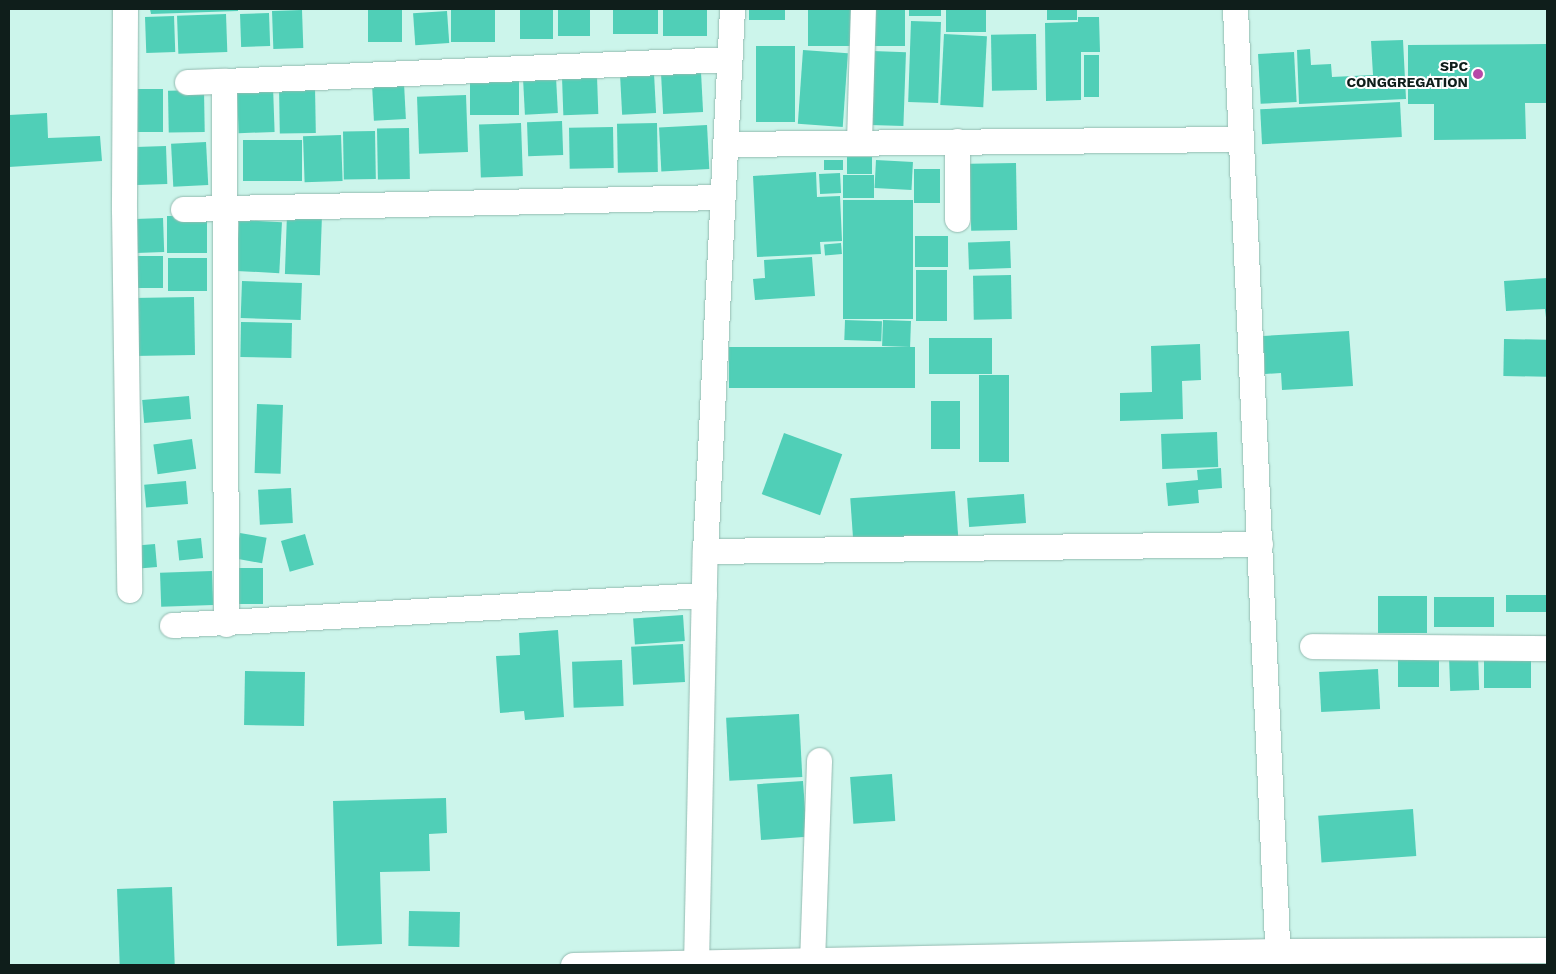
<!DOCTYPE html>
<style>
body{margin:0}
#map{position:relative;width:1556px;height:974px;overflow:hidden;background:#ccf5eb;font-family:"Work Sans",sans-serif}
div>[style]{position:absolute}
.building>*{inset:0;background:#50cfb7;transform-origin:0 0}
.roads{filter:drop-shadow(0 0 1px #93bab0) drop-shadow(0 0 1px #93bab0)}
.street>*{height:25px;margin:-12.5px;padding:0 12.5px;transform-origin:12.5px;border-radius:12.5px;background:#fff}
.dots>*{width:14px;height:14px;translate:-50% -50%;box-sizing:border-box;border:2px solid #fff;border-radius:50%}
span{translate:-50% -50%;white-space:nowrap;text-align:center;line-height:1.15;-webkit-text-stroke:4px #fff;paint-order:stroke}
.poi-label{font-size:14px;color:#0f1e1b;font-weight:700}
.right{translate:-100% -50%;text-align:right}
.frame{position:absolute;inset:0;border:10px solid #0f1e1b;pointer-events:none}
</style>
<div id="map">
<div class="building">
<i style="clip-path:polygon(150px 9px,238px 9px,238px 11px,151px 14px)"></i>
<i style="left:368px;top:9px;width:34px;height:33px"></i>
<i style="left:451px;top:9px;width:44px;height:33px"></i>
<i style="left:520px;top:9px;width:33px;height:30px"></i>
<i style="left:558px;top:9px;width:32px;height:27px"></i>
<i style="left:613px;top:9px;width:45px;height:25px"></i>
<i style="left:663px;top:9px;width:44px;height:27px"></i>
<i style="left:749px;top:9px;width:36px;height:11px"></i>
<i style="left:808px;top:9px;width:46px;height:37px"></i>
<i style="left:868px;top:9px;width:37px;height:37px"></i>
<i style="left:909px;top:9px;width:32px;height:7px"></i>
<i style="left:946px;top:9px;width:40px;height:23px"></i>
<i style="left:302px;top:10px;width:38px;height:30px;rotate:88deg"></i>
<i style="left:1077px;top:10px;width:10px;height:30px;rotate:90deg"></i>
<i style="left:447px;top:11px;width:32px;height:34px;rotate:86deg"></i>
<i style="left:269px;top:13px;width:33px;height:29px;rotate:88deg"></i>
<i style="left:226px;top:14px;width:38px;height:49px;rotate:88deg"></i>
<i style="left:174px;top:16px;width:36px;height:29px;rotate:88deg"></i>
<i style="clip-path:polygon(1078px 17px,1099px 17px,1100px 52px,1081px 52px,1081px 100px,1046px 101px,1045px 23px,1078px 22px)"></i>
<i style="left:911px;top:21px;width:30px;height:81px;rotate:2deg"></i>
<i style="left:944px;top:34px;width:43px;height:71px;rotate:3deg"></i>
<i style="left:1036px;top:34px;width:56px;height:45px;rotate:89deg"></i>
<i style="clip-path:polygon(1403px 40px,1406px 99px,1299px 104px,1297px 50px,1310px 49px,1311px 65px,1331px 64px,1332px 77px,1373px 75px,1371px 41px)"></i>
<i style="clip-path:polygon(1547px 44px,1547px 103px,1525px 103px,1526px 139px,1434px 140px,1434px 104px,1408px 104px,1408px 45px)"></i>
<i style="left:756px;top:46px;width:39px;height:76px"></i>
<i style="left:803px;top:50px;width:45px;height:74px;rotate:4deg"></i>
<i style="left:873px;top:51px;width:33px;height:74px;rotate:2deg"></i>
<i style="left:1294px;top:52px;width:50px;height:36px;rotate:87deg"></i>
<i style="left:1084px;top:55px;width:15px;height:42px"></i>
<i style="left:701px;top:72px;width:40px;height:40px;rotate:87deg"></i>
<i style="left:654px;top:73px;width:40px;height:34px;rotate:87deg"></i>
<i style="left:597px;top:76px;width:38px;height:35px;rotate:88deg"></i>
<i style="left:556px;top:77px;width:36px;height:33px;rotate:87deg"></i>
<i style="left:519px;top:80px;width:35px;height:49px;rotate:90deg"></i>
<i style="left:404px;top:83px;width:36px;height:32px;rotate:87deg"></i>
<i style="left:273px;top:86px;width:46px;height:36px;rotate:88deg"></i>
<i style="left:315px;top:86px;width:47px;height:36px;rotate:89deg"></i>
<i style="left:131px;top:89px;width:32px;height:43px"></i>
<i style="left:204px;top:90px;width:42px;height:36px;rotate:89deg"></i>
<i style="left:466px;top:95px;width:57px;height:49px;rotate:88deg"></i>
<i style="left:1400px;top:102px;width:35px;height:140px;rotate:87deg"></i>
<i style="clip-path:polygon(47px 113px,48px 138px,100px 136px,102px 161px,9px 167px,9px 115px)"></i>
<i style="left:562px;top:121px;width:34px;height:35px;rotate:88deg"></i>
<i style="left:521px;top:123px;width:53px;height:42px;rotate:88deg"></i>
<i style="left:657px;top:123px;width:49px;height:40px;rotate:89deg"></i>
<i style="left:707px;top:125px;width:44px;height:48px;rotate:87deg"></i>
<i style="left:613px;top:127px;width:41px;height:44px;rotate:89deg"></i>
<i style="left:409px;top:128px;width:51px;height:32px;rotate:89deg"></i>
<i style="left:375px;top:131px;width:48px;height:32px;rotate:89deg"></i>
<i style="left:341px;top:135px;width:46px;height:38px;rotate:88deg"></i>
<i style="left:302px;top:140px;width:41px;height:59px;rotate:90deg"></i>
<i style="left:206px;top:142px;width:43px;height:35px;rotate:87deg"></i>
<i style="left:166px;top:146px;width:38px;height:38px;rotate:88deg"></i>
<i style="left:847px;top:157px;width:25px;height:17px"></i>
<i style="left:824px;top:160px;width:19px;height:10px"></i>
<i style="left:876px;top:160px;width:37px;height:28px;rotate:3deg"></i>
<i style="left:1016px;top:163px;width:67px;height:46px;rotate:89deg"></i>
<i style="left:914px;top:169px;width:26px;height:34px"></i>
<i style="clip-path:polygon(816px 172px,817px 197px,840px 196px,842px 241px,820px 242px,821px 254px,757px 257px,753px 176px)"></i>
<i style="left:840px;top:173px;width:20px;height:21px;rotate:87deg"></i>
<i style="left:843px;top:175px;width:31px;height:23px"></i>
<i style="left:843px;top:200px;width:70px;height:119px"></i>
<i style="left:287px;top:214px;width:35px;height:60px;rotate:2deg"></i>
<i style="left:167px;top:216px;width:40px;height:37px"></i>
<i style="left:163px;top:218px;width:34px;height:35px;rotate:88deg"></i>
<i style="left:239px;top:220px;width:43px;height:51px;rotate:3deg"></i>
<i style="left:915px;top:236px;width:33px;height:31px"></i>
<i style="left:1010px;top:241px;width:27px;height:42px;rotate:88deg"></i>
<i style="left:841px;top:243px;width:11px;height:17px;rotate:85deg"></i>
<i style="left:163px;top:256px;width:32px;height:35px;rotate:90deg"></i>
<i style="clip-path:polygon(812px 257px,815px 296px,755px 300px,753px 279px,765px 278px,764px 260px)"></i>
<i style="left:168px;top:258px;width:39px;height:33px"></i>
<i style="left:916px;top:270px;width:31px;height:51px"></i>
<i style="left:1011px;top:275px;width:44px;height:38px;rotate:89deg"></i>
<i style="clip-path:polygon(1547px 278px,1547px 326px,1545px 309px,1506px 311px,1504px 281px)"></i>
<i style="left:242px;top:281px;width:60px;height:37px;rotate:2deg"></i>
<i style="left:194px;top:297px;width:58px;height:62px;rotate:89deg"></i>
<i style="left:845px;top:320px;width:37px;height:20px;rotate:2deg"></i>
<i style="left:883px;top:320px;width:28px;height:26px;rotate:2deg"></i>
<i style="left:241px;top:322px;width:51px;height:35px;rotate:1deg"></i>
<i style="clip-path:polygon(1349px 331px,1353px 386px,1282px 390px,1281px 373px,1265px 374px,1263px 336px)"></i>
<i style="left:929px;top:338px;width:63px;height:36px"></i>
<i style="left:1504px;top:339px;width:43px;height:37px;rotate:1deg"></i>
<i style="clip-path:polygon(1200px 344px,1201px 380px,1182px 381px,1183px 419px,1120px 421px,1120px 393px,1152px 392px,1151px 346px)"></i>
<i style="left:915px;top:347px;width:41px;height:186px;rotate:90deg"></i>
<i style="left:979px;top:375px;width:30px;height:87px"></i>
<i style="left:189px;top:396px;width:23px;height:47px;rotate:85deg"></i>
<i style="left:931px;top:401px;width:29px;height:48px"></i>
<i style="left:257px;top:404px;width:26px;height:69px;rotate:2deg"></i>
<i style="left:1217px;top:432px;width:35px;height:56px;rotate:88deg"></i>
<i style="left:784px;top:433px;width:62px;height:65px;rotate:20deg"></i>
<i style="left:192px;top:439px;width:30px;height:39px;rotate:82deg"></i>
<i style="clip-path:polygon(1221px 468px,1222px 488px,1198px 490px,1199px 503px,1168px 506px,1166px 483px,1198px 480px,1197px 470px)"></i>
<i style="left:186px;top:481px;width:23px;height:42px;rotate:85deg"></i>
<i style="left:291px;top:488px;width:35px;height:33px;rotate:87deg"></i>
<i style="left:955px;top:491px;width:46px;height:105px;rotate:86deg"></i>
<i style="left:1024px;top:494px;width:29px;height:57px;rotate:86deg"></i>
<i style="left:240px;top:533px;width:27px;height:26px;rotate:10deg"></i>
<i style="left:305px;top:534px;width:32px;height:25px;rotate:74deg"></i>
<i style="left:201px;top:538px;width:20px;height:24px;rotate:84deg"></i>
<i style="left:155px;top:544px;width:23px;height:18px;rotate:85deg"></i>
<i style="left:231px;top:568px;width:32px;height:36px"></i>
<i style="left:212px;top:571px;width:34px;height:52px;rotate:88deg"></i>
<i style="left:1547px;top:595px;width:17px;height:41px;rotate:90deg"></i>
<i style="left:1378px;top:596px;width:49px;height:37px"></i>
<i style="left:1494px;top:597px;width:30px;height:60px;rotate:90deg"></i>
<i style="left:683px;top:615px;width:26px;height:50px;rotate:86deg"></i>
<i style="clip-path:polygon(558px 630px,564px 717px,525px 720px,524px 711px,500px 713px,496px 656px,520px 655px,519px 633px)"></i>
<i style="left:683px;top:644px;width:38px;height:52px;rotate:87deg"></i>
<i style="left:1484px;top:655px;width:47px;height:33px"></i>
<i style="left:1478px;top:656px;width:34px;height:29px;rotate:88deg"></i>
<i style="left:622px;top:660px;width:46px;height:50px;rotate:88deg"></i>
<i style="left:1439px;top:660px;width:27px;height:41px;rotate:90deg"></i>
<i style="left:1378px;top:669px;width:40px;height:59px;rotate:87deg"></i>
<i style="left:245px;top:671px;width:60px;height:54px;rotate:1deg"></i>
<i style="left:799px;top:714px;width:63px;height:73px;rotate:87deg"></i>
<i style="left:892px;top:774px;width:47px;height:42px;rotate:86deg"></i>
<i style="left:803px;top:781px;width:56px;height:46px;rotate:86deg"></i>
<i style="clip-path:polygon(446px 798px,447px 833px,429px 834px,430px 871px,380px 872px,382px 944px,337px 946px,333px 801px)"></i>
<i style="left:1413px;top:809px;width:47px;height:95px;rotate:86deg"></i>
<i style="left:172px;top:887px;width:78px;height:55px;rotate:88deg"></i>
<i style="left:409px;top:911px;width:51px;height:35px;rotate:1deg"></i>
</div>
<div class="roads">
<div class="street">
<i style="left:125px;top:9px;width:201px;rotate:90.3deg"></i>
<i style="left:124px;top:210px;width:380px;rotate:89.2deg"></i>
<i style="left:1235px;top:9px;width:957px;rotate:87.42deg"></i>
<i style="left:187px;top:82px;width:37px;rotate:-2deg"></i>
<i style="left:859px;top:141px;width:132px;rotate:-88.3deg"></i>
<i style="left:957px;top:141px;width:78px;rotate:90deg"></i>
<i style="left:726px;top:144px;width:515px;rotate:-0.56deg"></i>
<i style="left:183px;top:209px;width:538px;rotate:-1.28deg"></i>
<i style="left:705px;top:551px;width:555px;rotate:-0.72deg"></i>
<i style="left:226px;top:624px;width:543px;rotate:-90.21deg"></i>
<i style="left:224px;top:81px;width:505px;rotate:-2.49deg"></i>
<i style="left:172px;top:625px;width:533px;rotate:-3.23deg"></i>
<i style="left:1312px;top:646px;width:235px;rotate:0.5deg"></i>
<i style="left:812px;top:962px;width:202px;rotate:-88deg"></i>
<i style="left:573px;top:965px;width:705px;rotate:-1.14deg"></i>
<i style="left:1278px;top:951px;width:269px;rotate:-0.2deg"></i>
<i style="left:696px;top:965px;width:414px;rotate:-88.8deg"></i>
<i style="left:705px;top:551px;width:543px;rotate:-87.15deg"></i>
</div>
</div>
<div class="dots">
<i style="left:1478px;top:74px;background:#b749a8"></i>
</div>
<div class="poi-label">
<span class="right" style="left:1468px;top:74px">SPC<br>CONGGREGATION</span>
</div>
<div class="frame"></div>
</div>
